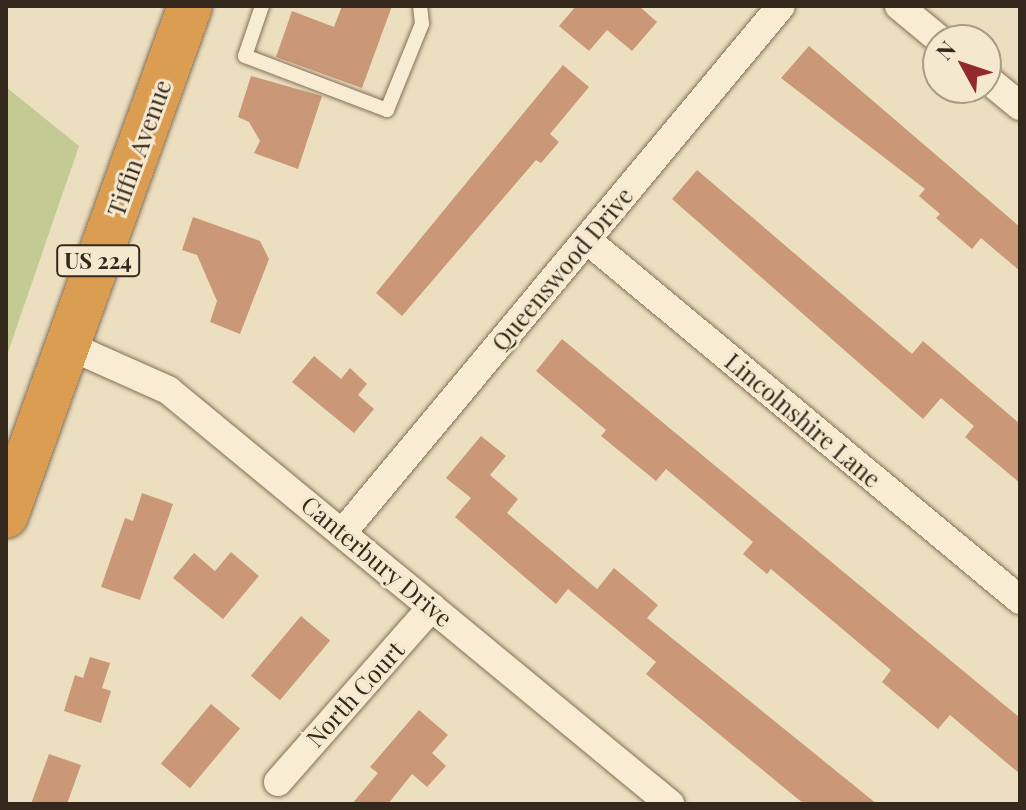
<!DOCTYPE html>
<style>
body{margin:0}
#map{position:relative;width:1026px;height:810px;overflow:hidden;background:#ecdfc0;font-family:"Playfair Display",serif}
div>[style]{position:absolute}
.green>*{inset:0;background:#c4ca94}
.building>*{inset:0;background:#ca9876;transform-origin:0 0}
.roads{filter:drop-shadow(0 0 2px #856f58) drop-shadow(0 0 2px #856f58)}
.lane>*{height:14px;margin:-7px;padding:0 7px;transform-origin:7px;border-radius:7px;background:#f8ecd2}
.street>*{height:28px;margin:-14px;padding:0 14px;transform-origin:14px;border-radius:14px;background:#f8ecd2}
.highway>*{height:44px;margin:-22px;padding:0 22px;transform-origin:22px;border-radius:22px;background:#db9d51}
span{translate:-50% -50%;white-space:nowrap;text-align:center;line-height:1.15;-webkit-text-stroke:6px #f4e9cf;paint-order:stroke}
.shield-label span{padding:2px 6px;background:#f4e9cf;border:2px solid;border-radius:6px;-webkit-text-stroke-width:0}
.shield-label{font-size:22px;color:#34281c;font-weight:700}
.street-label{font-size:24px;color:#34281c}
.frame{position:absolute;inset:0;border:8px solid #34281c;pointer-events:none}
.north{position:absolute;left:922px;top:24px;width:80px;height:80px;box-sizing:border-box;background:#f4e9cf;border:2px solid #a79c87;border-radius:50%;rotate:310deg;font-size:22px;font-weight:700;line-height:32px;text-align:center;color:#34281c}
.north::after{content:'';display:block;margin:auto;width:28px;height:36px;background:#922a2c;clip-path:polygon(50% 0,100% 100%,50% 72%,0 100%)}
</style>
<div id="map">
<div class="green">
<i style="clip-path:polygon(6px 87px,79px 146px,6px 358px)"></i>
</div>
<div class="building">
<i style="clip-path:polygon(342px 6px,392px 6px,362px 88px,276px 57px,292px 11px,334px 27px)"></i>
<i style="clip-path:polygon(576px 6px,639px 6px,657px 22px,632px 51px,607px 30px,589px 51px,559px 26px)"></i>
<i style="clip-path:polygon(809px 46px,1020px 227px,1020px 271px,981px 238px,972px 249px,936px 218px,940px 214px,919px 196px,925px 189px,781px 78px)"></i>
<i style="clip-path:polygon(563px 65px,589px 87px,550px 134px,559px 142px,541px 163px,536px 160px,402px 316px,376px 293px)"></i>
<i style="clip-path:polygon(251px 76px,322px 96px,298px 169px,254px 153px,260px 141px,249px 122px,238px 117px)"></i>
<i style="clip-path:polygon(697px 170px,912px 354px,923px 341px,1020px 424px,1020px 483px,965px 437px,974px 426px,941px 398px,923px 419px,672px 199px)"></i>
<i style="clip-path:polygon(193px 217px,260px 241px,269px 259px,240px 334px,210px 322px,217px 301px,197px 255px,182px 250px)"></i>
<i style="clip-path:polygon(562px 339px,1020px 718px,1020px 774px,950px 715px,938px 729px,882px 682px,891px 670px,771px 569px,767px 574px,743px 554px,753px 542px,666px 469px,656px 481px,601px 436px,606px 430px,536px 371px)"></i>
<i style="clip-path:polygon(314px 356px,341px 379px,350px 368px,367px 384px,358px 395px,374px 409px,354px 433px,292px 382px)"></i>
<i style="clip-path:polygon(481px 436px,506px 456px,490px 475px,518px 499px,507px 513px,597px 589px,614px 568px,658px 605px,647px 618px,877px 804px,804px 804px,646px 674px,656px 662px,568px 589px,556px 604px,455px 517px,471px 498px,446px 478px)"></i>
<i style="clip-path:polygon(142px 493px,173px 504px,140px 600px,101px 587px,125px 518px,133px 521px)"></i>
<i style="clip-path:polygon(231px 552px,259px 576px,223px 619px,173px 578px,194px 553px,215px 571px)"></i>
<i style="left:301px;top:616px;width:38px;height:78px;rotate:40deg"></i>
<i style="clip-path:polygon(90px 657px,110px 663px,102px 688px,111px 691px,101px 723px,64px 711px,75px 675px,83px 678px)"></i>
<i style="left:211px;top:704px;width:38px;height:78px;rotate:40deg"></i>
<i style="clip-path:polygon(419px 710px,448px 735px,432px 753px,446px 766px,427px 787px,412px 774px,388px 804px,352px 804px,378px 773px,370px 767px)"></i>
<i style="clip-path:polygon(49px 754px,81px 765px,67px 804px,31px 804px)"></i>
</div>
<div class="roads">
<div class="lane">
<i style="left:262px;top:6px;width:53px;rotate:108.8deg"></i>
<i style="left:245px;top:56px;width:152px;rotate:20.8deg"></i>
<i style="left:387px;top:110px;width:93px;rotate:-67.9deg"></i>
<i style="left:422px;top:24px;width:18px;rotate:-96deg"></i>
</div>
<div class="street">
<i style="left:899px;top:6px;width:53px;rotate:39.7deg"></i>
<i style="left:986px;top:78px;width:44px;rotate:39.5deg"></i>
<i style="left:587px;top:240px;width:563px;rotate:39.74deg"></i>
<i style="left:67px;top:345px;width:111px;rotate:24deg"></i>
<i style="left:168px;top:390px;width:651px;rotate:39.51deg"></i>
<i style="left:343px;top:532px;width:684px;rotate:-50.22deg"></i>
<i style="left:278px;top:782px;width:233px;rotate:-48.7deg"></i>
</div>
<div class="highway">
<i style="left:6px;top:516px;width:542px;rotate:-70.16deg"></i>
</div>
</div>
<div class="shield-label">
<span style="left:98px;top:261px">US 224</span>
</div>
<div class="street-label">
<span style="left:139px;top:148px;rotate:-70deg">Tiffin Avenue</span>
<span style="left:562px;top:269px;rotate:-50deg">Queenswood Drive</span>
<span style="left:803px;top:420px;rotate:40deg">Lincolnshire Lane</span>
<span style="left:377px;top:561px;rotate:40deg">Canterbury Drive</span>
<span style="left:355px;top:694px;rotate:-48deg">North Court</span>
</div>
<div class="frame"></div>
<div class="north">N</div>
</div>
